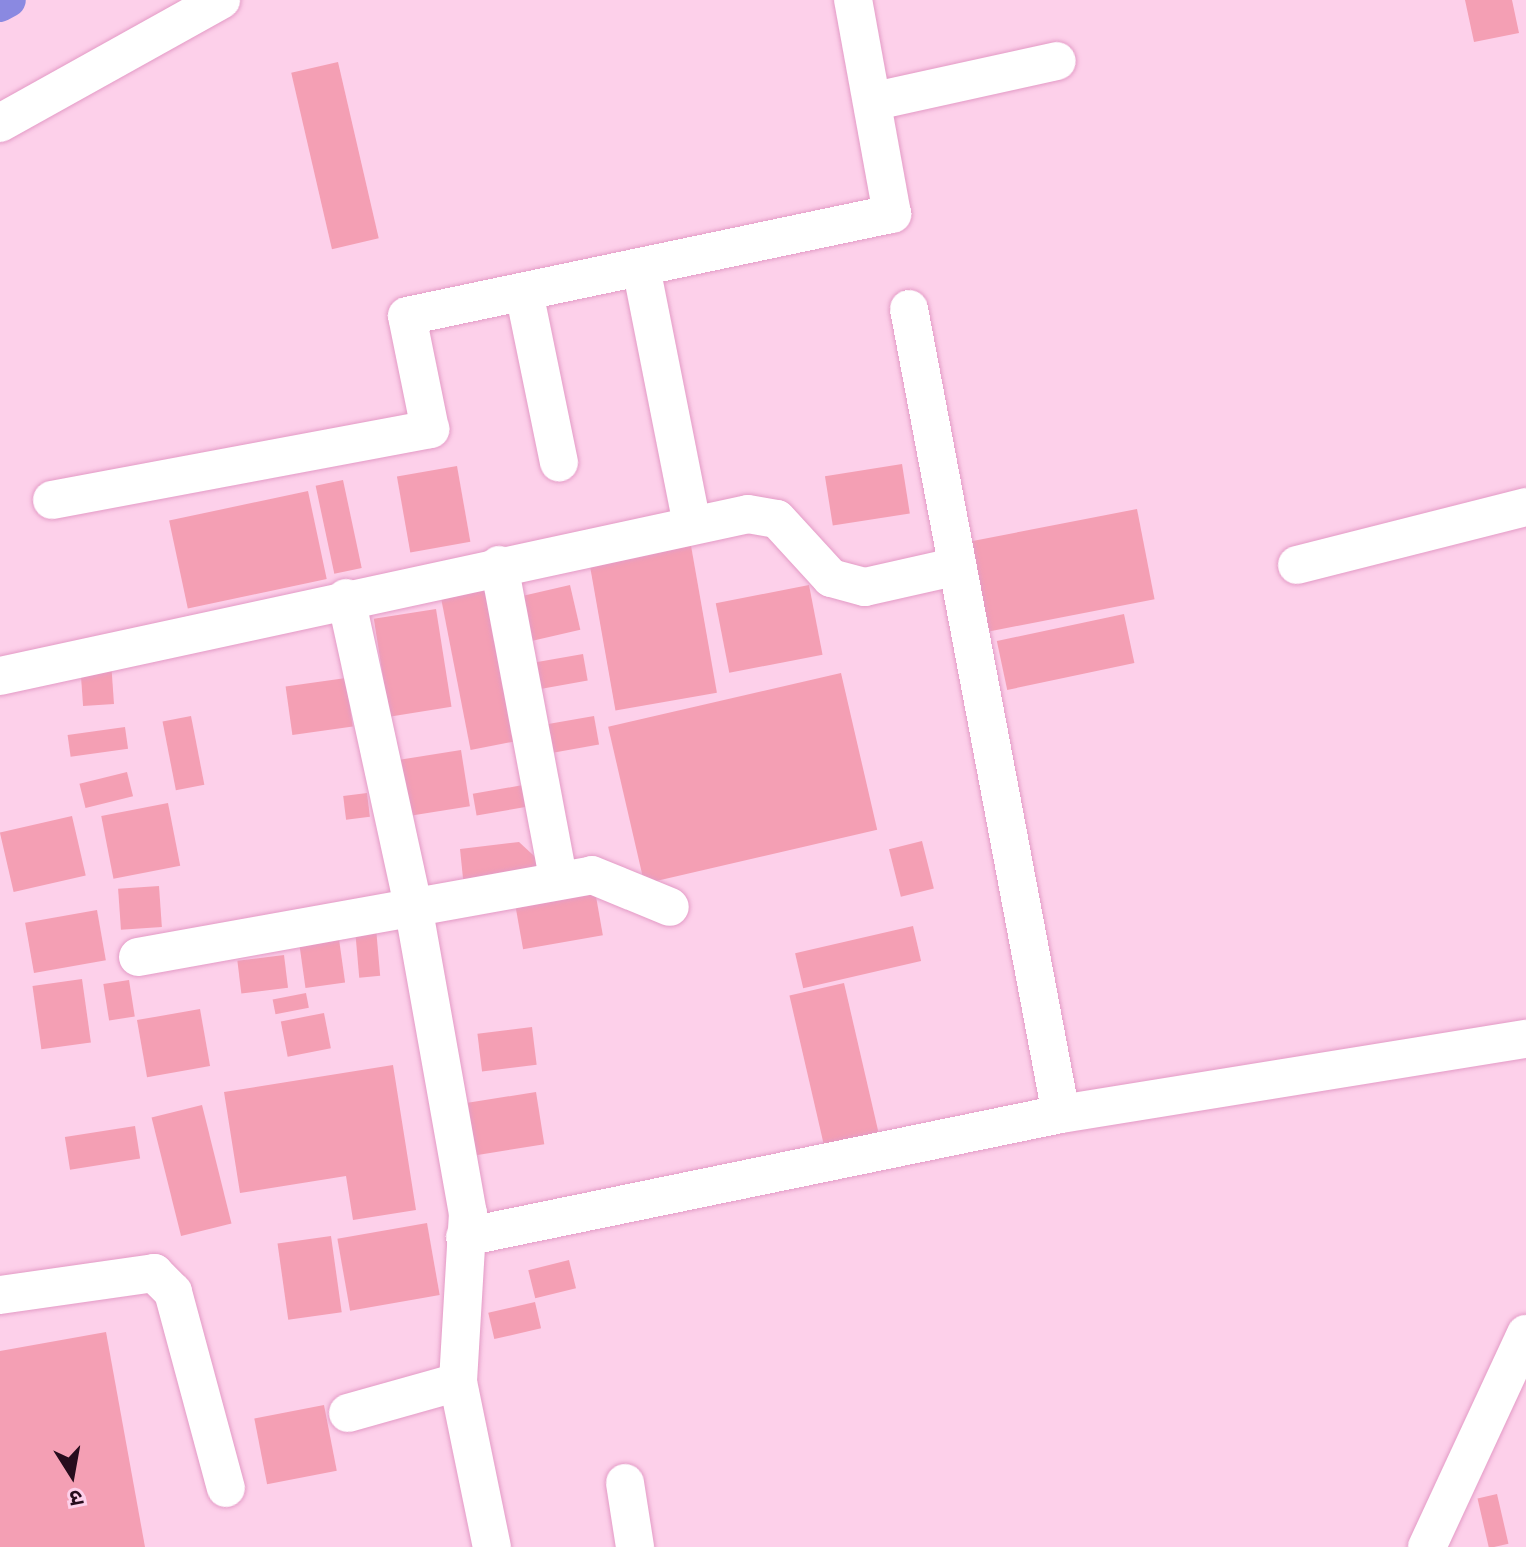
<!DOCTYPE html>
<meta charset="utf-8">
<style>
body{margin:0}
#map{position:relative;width:1526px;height:1547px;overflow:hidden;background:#fdd0ea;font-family:"Public Sans","Noto Sans Devanagari",sans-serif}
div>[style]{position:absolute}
.canal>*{height:34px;margin:-17px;padding:0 17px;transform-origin:17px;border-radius:17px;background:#8a89e1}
.building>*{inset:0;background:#f49fb4;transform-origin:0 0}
.roads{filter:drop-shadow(0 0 2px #e39bc6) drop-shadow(0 0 2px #e39bc6)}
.minor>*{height:38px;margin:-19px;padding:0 19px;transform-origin:19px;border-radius:19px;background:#fff}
span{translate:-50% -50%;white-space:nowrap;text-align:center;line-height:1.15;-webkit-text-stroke:7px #fdd0ea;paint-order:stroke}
.north{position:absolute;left:32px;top:1435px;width:80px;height:80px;-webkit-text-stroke:6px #fdd0ea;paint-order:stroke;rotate:169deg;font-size:22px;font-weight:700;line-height:32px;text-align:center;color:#260c1d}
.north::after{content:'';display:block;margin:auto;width:28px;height:36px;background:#260c1d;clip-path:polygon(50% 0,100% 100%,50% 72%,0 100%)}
</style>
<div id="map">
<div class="canal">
<i style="left:0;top:5px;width:10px;rotate:-29deg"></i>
</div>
<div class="building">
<i style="clip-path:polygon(1465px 0,1512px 0,1519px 33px,1474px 42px)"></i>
<i style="left:338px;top:62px;width:181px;height:48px;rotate:77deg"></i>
<i style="left:902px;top:464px;width:50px;height:78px;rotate:81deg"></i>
<i style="left:457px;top:466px;width:77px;height:61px;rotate:80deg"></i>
<i style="left:343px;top:480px;width:90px;height:28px;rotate:78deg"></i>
<i style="left:308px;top:491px;width:90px;height:142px;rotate:78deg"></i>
<i style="left:1137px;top:509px;width:92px;height:170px;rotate:79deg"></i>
<i style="left:690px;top:540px;width:155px;height:103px;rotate:80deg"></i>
<i style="left:496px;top:582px;width:160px;height:57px;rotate:79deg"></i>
<i style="left:570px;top:585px;width:46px;height:59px;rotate:77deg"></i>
<i style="left:809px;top:585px;width:71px;height:95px;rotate:79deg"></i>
<i style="left:436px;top:609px;width:99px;height:63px;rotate:81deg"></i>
<i style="left:1124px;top:614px;width:50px;height:130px;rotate:78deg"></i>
<i style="left:583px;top:654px;width:27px;height:55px;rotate:80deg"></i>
<i style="left:111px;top:661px;width:43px;height:31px;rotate:86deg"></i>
<i style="left:841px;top:673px;width:161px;height:239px;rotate:77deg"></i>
<i style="left:346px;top:678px;width:49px;height:61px;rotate:82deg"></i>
<i style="left:191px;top:716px;width:70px;height:29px;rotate:79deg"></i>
<i style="left:594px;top:716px;width:29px;height:61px;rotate:80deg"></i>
<i style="left:125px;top:727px;width:22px;height:58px;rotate:82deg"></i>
<i style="left:461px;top:750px;width:57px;height:70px;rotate:81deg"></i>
<i style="left:127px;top:772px;width:25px;height:49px;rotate:76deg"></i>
<i style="left:523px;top:785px;width:22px;height:51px;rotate:80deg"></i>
<i style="left:367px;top:793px;width:24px;height:24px;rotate:83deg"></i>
<i style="left:168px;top:803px;width:64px;height:68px;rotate:79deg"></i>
<i style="left:72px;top:816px;width:61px;height:74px;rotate:77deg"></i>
<i style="left:922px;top:841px;width:49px;height:34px;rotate:76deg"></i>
<i style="clip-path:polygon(519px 842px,558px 878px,464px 888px,460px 849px)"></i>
<i style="left:594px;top:885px;width:51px;height:81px;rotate:80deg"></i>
<i style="left:159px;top:886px;width:41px;height:41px;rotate:86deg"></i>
<i style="left:97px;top:910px;width:51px;height:73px;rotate:80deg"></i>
<i style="left:913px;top:926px;width:36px;height:121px;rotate:77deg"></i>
<i style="left:376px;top:928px;width:48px;height:21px;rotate:85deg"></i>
<i style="left:338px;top:932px;width:51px;height:40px;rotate:82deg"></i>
<i style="left:284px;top:955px;width:33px;height:47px;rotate:83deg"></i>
<i style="left:82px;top:979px;width:64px;height:50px;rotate:82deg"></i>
<i style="left:129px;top:980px;width:37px;height:26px;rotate:81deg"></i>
<i style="left:844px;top:983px;width:154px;height:56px;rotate:77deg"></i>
<i style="left:306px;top:993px;width:15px;height:34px;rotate:79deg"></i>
<i style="left:200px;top:1009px;width:58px;height:64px;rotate:80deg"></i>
<i style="left:324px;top:1013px;width:36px;height:44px;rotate:79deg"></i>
<i style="left:532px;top:1027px;width:38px;height:55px;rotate:83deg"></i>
<i style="clip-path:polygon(393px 1065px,416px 1210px,353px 1220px,346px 1176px,240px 1193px,224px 1092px)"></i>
<i style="left:536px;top:1092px;width:53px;height:69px;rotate:81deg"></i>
<i style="left:202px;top:1105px;width:122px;height:52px;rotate:76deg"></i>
<i style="left:135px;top:1126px;width:33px;height:71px;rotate:81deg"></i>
<i style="left:427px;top:1223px;width:73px;height:91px;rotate:80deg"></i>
<i style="left:331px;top:1236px;width:77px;height:54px;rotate:82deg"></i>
<i style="left:569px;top:1260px;width:29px;height:42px;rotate:76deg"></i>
<i style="left:535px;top:1302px;width:27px;height:48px;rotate:77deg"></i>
<i style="clip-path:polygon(106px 1332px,145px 1547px,0 1547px,0 1351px)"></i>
<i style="left:324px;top:1405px;width:67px;height:71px;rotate:79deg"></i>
<i style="left:1497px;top:1494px;width:51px;height:20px;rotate:77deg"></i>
</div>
<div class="roads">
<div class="minor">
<i style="left:875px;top:101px;width:186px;rotate:-12.4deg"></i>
<i style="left:0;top:123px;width:253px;rotate:-29.1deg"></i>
<i style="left:641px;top:267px;width:263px;rotate:78.8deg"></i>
<i style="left:524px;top:292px;width:174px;rotate:78.4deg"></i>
<i style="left:909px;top:309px;width:819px;rotate:79.31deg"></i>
<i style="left:52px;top:500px;width:385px;rotate:-10.6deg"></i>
<i style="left:430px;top:429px;width:115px;rotate:-101.5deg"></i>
<i style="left:407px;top:316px;width:496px;rotate:-11.9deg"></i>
<i style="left:892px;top:214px;width:218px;rotate:-100.3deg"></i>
<i style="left:499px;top:565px;width:319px;rotate:79.3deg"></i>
<i style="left:1297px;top:565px;width:236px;rotate:-14.2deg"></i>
<i style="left:346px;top:598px;width:320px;rotate:77.7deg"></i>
<i style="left:414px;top:911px;width:307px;rotate:79.9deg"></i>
<i style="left:468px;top:1213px;width:169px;rotate:93.4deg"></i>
<i style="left:458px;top:1382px;width:168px;rotate:78.4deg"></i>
<i style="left:0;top:676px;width:765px;rotate:-12.22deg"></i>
<i style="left:748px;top:514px;width:29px;rotate:10deg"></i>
<i style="left:777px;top:519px;width:80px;rotate:47.5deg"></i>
<i style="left:831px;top:578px;width:35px;rotate:15deg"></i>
<i style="left:865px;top:587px;width:91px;rotate:-12.7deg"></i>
<i style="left:138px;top:957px;width:461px;rotate:-10.2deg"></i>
<i style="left:592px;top:875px;width:84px;rotate:22.3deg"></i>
<i style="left:465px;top:1237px;width:609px;rotate:-11.66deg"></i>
<i style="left:1061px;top:1114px;width:471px;rotate:-9.2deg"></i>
<i style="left:0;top:1295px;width:156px;rotate:-8.1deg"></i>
<i style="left:154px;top:1273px;width:27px;rotate:45deg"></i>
<i style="left:173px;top:1292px;width:203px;rotate:74.9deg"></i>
<i style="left:348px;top:1413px;width:114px;rotate:-15.7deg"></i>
<i style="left:625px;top:1483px;width:65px;rotate:81.1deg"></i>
<i style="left:1427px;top:1547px;width:235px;rotate:-65.1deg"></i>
</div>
</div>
<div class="north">उ</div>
</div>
